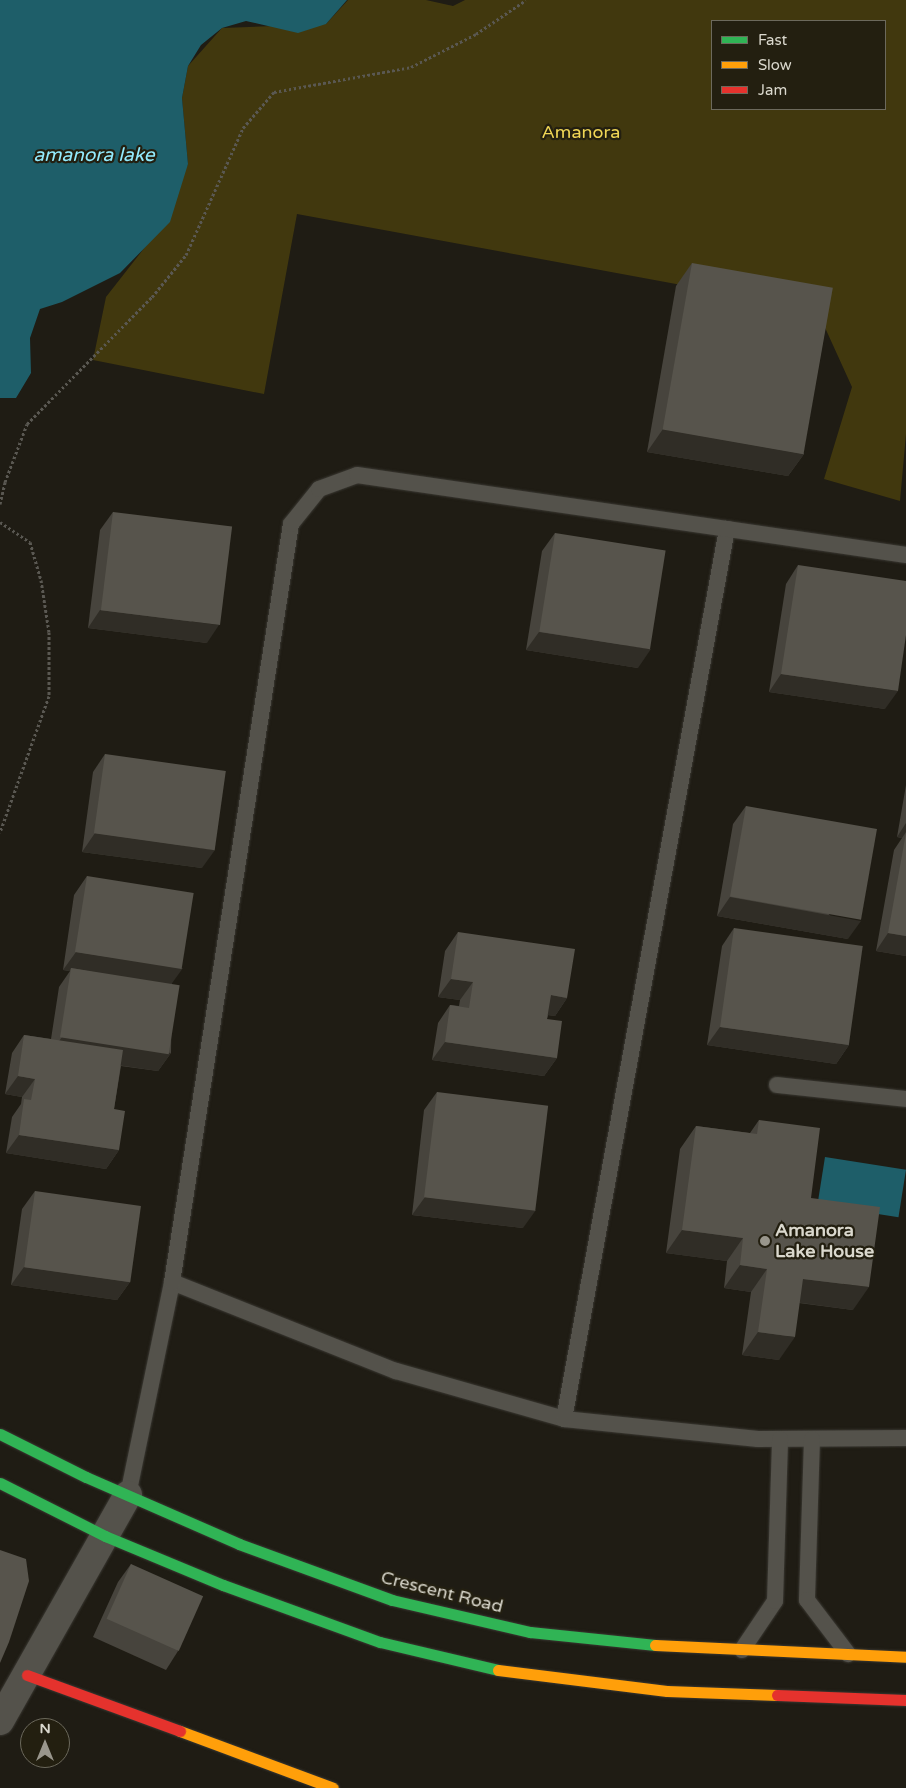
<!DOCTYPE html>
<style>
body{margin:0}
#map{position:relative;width:906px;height:1788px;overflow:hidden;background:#1f1c14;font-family:"Varela Round",sans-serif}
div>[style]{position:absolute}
.green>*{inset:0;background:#41380e}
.water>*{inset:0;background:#1e5e69;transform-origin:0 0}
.path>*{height:3px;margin-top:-1.5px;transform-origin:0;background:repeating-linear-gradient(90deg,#5a5852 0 2.5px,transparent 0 5px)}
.roads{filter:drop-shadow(0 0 1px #3a3832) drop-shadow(0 0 1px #3a3832)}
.lane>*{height:16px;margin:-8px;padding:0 8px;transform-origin:8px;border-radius:8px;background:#54524b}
.street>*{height:28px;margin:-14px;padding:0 14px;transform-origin:14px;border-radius:14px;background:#54524b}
.fast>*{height:11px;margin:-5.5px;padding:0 5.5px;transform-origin:5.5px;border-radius:5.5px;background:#30b455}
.slow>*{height:11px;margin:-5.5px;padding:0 5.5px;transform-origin:5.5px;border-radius:5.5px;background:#ff9f0a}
.jam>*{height:11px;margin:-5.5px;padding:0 5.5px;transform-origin:5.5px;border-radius:5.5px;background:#e5322d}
.wall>*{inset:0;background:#47443d}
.shaded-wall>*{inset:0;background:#302d26}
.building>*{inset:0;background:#57544c;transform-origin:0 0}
.dots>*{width:14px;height:14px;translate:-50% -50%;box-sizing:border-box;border:2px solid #231f10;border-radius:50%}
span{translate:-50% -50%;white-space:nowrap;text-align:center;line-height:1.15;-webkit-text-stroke:4.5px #231f10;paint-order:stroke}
.park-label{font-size:18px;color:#efd555}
.poi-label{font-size:18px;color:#dad8cd;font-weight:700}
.left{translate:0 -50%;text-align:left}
.street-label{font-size:18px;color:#dad8cd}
.water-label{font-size:19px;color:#93ebfe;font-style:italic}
.legend{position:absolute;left:711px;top:20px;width:175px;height:90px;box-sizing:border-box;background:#231f10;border:1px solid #6c695c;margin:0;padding:6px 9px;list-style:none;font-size:15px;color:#dad8cd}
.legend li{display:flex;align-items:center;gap:10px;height:25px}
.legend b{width:25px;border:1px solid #6c695c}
.north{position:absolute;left:20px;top:1718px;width:50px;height:50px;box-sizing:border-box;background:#231f10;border:1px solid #6c695c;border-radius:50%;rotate:0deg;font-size:14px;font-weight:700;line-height:20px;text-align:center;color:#dad8cd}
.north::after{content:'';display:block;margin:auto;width:18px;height:22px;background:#99968c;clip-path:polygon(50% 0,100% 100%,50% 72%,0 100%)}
</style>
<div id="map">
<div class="green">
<i style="clip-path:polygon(evenodd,348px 0,426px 0,453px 6px,465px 0,906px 0,906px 434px,900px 501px,824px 479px,852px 387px,817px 310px,297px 214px,264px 394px,93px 360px,106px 297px,149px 242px,188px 164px,182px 98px,188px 66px,222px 28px,326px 24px,348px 0,712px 21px,885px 21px,885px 109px,712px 109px,712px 21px)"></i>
</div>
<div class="water">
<i style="clip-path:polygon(0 0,347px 0,326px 24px,298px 33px,246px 21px,222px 28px,201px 45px,188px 66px,182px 98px,188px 164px,170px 222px,120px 273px,62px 302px,40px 309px,30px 338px,31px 373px,16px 398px,0 398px)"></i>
<i style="left:825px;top:1157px;width:82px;height:48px;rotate:9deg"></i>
</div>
<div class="path">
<i style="left:0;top:504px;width:23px;rotate:-77deg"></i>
<i style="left:5px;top:482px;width:62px;rotate:-69.2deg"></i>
<i style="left:27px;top:424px;width:178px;rotate:-45.5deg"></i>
<i style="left:152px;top:297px;width:54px;rotate:-51deg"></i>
<i style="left:186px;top:255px;width:139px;rotate:-65.8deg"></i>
<i style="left:243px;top:128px;width:48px;rotate:-49.3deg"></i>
<i style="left:274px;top:92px;width:139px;rotate:-10.3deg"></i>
<i style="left:411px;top:67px;width:73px;rotate:-26.9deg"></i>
<i style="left:476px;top:34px;width:60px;rotate:-34.2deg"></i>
<i style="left:0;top:522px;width:36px;rotate:34deg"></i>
<i style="left:30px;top:542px;width:40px;rotate:74deg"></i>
<i style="left:41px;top:580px;width:53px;rotate:81.3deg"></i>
<i style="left:49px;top:632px;width:64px;rotate:90deg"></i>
<i style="left:49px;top:696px;width:145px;rotate:109.8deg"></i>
</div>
<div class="roads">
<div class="lane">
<i style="left:777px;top:1085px;width:130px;rotate:6.2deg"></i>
<i style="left:172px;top:1282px;width:241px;rotate:21.7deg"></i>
<i style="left:396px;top:1371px;width:175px;rotate:15.9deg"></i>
<i style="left:564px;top:1419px;width:195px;rotate:5.9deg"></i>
<i style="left:758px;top:1439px;width:148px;rotate:-0.4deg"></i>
<i style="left:564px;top:1419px;width:905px;rotate:-79.62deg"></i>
<i style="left:812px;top:1439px;width:161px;rotate:91.8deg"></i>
<i style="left:807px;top:1600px;width:68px;rotate:52.8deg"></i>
<i style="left:128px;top:1495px;width:217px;rotate:-78.3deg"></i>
<i style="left:172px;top:1282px;width:767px;rotate:-81.08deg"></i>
<i style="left:291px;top:524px;width:45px;rotate:-51.3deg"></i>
<i style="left:319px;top:489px;width:40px;rotate:-20.2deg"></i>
<i style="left:357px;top:475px;width:555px;rotate:8.29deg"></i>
<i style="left:742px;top:1650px;width:59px;rotate:-56deg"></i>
<i style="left:775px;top:1601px;width:162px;rotate:-88.2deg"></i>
</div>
<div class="street">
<i style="left:0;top:1721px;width:260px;rotate:-60.5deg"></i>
</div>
<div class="fast">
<i style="left:0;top:1434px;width:96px;rotate:26.6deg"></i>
<i style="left:86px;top:1477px;width:167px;rotate:23.6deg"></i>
<i style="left:239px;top:1544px;width:163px;rotate:20.1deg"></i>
<i style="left:392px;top:1600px;width:142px;rotate:13.1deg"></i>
<i style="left:530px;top:1632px;width:126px;rotate:5.9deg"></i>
<i style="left:0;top:1483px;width:118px;rotate:26.8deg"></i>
<i style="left:105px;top:1536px;width:128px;rotate:22.6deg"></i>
<i style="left:223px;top:1585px;width:167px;rotate:20deg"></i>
<i style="left:380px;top:1642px;width:121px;rotate:13.3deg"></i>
</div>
<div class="slow">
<i style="left:655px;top:1645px;width:251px;rotate:2.7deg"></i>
<i style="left:498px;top:1670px;width:170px;rotate:7.1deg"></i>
<i style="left:667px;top:1691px;width:110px;rotate:2.1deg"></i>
<i style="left:180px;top:1731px;width:163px;rotate:20.4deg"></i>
</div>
<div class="jam">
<i style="left:27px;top:1675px;width:163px;rotate:20.1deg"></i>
<i style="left:777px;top:1695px;width:129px;rotate:2.2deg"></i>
</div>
</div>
<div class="wall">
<i style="clip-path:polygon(692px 263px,804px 454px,788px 476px,647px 452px,676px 286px)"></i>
<i style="clip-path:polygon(113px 512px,207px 643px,88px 628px,100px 530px)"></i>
<i style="clip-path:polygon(555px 533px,638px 668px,526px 650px,542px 551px)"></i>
<i style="clip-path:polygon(798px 565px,885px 709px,769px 692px,786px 584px)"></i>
<i style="clip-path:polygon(105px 754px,202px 868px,82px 852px,93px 772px)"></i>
<i style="clip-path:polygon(906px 785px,906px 956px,876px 951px,894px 850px,902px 838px,897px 837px)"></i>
<i style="clip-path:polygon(746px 806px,848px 939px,717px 916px,733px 824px)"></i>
<i style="clip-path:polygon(87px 876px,172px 983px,171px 1053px,158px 1071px,121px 1066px,114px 1109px,119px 1150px,106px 1169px,6px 1153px,12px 1117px,21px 1104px,22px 1097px,5px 1094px,12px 1053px,24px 1035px,51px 1039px,59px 987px,70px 971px,63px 970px,74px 895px)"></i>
<i style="clip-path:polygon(734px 928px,849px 1045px,836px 1064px,707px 1045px,722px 946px)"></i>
<i style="clip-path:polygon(458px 932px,567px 998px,555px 1016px,548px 1015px,547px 1019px,557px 1058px,544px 1076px,432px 1060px,438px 1023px,450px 1005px,459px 1006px,460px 1000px,438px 997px,445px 951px)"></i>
<i style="clip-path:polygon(437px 1092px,523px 1228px,412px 1215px,424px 1110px)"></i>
<i style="clip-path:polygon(759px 1120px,811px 1198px,853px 1310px,799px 1303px,779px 1360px,742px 1355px,751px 1292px,724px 1288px,727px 1261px,666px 1253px,680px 1149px,696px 1126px,750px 1133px)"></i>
<i style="clip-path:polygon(35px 1191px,130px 1282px,117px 1300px,11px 1285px,22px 1209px)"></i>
<i style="clip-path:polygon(131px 1564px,178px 1651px,166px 1670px,93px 1637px,118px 1582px)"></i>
</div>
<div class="shaded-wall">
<i style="clip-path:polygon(663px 429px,804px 454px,788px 476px,647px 452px)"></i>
<i style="clip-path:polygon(100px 610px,219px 625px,207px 643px,88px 628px)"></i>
<i style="clip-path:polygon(539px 632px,651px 649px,638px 668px,526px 650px)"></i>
<i style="clip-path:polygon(781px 674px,898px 691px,885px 709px,769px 692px)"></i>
<i style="clip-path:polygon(906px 823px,906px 832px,902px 838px,897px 837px)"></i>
<i style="clip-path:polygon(95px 833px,215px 850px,202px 868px,82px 852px)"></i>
<i style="clip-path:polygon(730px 897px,861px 921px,848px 939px,717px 916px)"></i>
<i style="clip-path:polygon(888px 933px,906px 936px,906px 956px,876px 951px)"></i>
<i style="clip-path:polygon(76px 952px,183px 968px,170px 986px,71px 968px,70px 971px,63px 970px)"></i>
<i style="clip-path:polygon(451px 979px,473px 982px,460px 1000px,438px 997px)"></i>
<i style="clip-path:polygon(551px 995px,567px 998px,555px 1016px,538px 1014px)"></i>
<i style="clip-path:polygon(720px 1027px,849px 1045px,836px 1064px,707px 1045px)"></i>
<i style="clip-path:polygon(62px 1037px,171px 1053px,158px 1071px,49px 1055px)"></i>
<i style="clip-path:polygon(445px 1042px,557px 1058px,544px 1076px,432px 1060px)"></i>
<i style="clip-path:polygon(18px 1076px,35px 1079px,22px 1097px,5px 1094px)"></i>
<i style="clip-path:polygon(19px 1135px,119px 1150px,106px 1169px,6px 1153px)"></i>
<i style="clip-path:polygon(425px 1197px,536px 1210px,523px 1228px,412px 1215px)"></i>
<i style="clip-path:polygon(682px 1230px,743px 1238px,727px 1261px,666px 1253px)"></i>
<i style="clip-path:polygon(740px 1265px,767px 1269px,751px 1292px,724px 1288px)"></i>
<i style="clip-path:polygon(24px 1267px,130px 1282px,117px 1300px,11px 1285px)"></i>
<i style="clip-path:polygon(803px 1279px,869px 1287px,853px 1310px,787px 1301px)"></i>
<i style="clip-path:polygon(758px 1332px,795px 1337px,779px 1360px,742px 1355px)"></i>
</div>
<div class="building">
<i style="left:692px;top:263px;width:143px;height:169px;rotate:10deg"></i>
<i style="left:113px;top:512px;width:120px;height:99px;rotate:7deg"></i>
<i style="left:555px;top:533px;width:112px;height:100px;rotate:9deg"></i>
<i style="clip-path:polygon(798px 565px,906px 581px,906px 635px,898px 691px,781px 674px)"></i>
<i style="left:105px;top:754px;width:122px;height:80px;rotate:8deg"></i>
<i style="left:746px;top:806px;width:133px;height:92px;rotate:10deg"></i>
<i style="clip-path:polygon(906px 833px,906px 936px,888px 933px)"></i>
<i style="left:87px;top:876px;width:108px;height:77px;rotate:9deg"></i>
<i style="left:734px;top:928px;width:130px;height:100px;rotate:8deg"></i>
<i style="clip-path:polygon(458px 932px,575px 949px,567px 998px,551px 995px,547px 1019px,562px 1021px,557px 1058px,445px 1042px,450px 1005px,469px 1008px,473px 982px,451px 979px)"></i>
<i style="left:71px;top:968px;width:110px;height:70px;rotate:9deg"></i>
<i style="clip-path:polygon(24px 1035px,123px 1050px,114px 1109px,125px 1111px,119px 1150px,19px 1135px,24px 1099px,31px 1100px,35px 1079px,18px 1076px)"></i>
<i style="left:437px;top:1092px;width:112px;height:106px;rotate:7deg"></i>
<i style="clip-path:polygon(759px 1120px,820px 1128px,811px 1198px,880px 1207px,869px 1287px,803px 1279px,795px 1337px,758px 1332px,767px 1269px,740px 1265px,743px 1238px,682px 1230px,696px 1126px,757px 1134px)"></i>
<i style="left:35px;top:1191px;width:107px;height:77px;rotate:8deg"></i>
<i style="clip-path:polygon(0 1550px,26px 1559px,29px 1581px,9px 1642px,0 1663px)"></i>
<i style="left:131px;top:1564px;width:79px;height:60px;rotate:24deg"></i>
</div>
<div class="dots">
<i style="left:765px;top:1241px;background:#99968c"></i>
</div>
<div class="park-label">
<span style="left:581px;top:132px">Amanora</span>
</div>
<div class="poi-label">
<span class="left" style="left:775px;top:1241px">Amanora<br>Lake House</span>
</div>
<div class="street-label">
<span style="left:442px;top:1592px;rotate:14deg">Crescent Road</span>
</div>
<div class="water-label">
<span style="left:94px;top:156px">amanora lake</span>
</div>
<ul class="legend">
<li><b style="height:6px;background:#30b455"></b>Fast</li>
<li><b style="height:6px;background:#ff9f0a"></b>Slow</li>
<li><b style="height:6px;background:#e5322d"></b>Jam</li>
</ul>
<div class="north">N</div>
</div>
